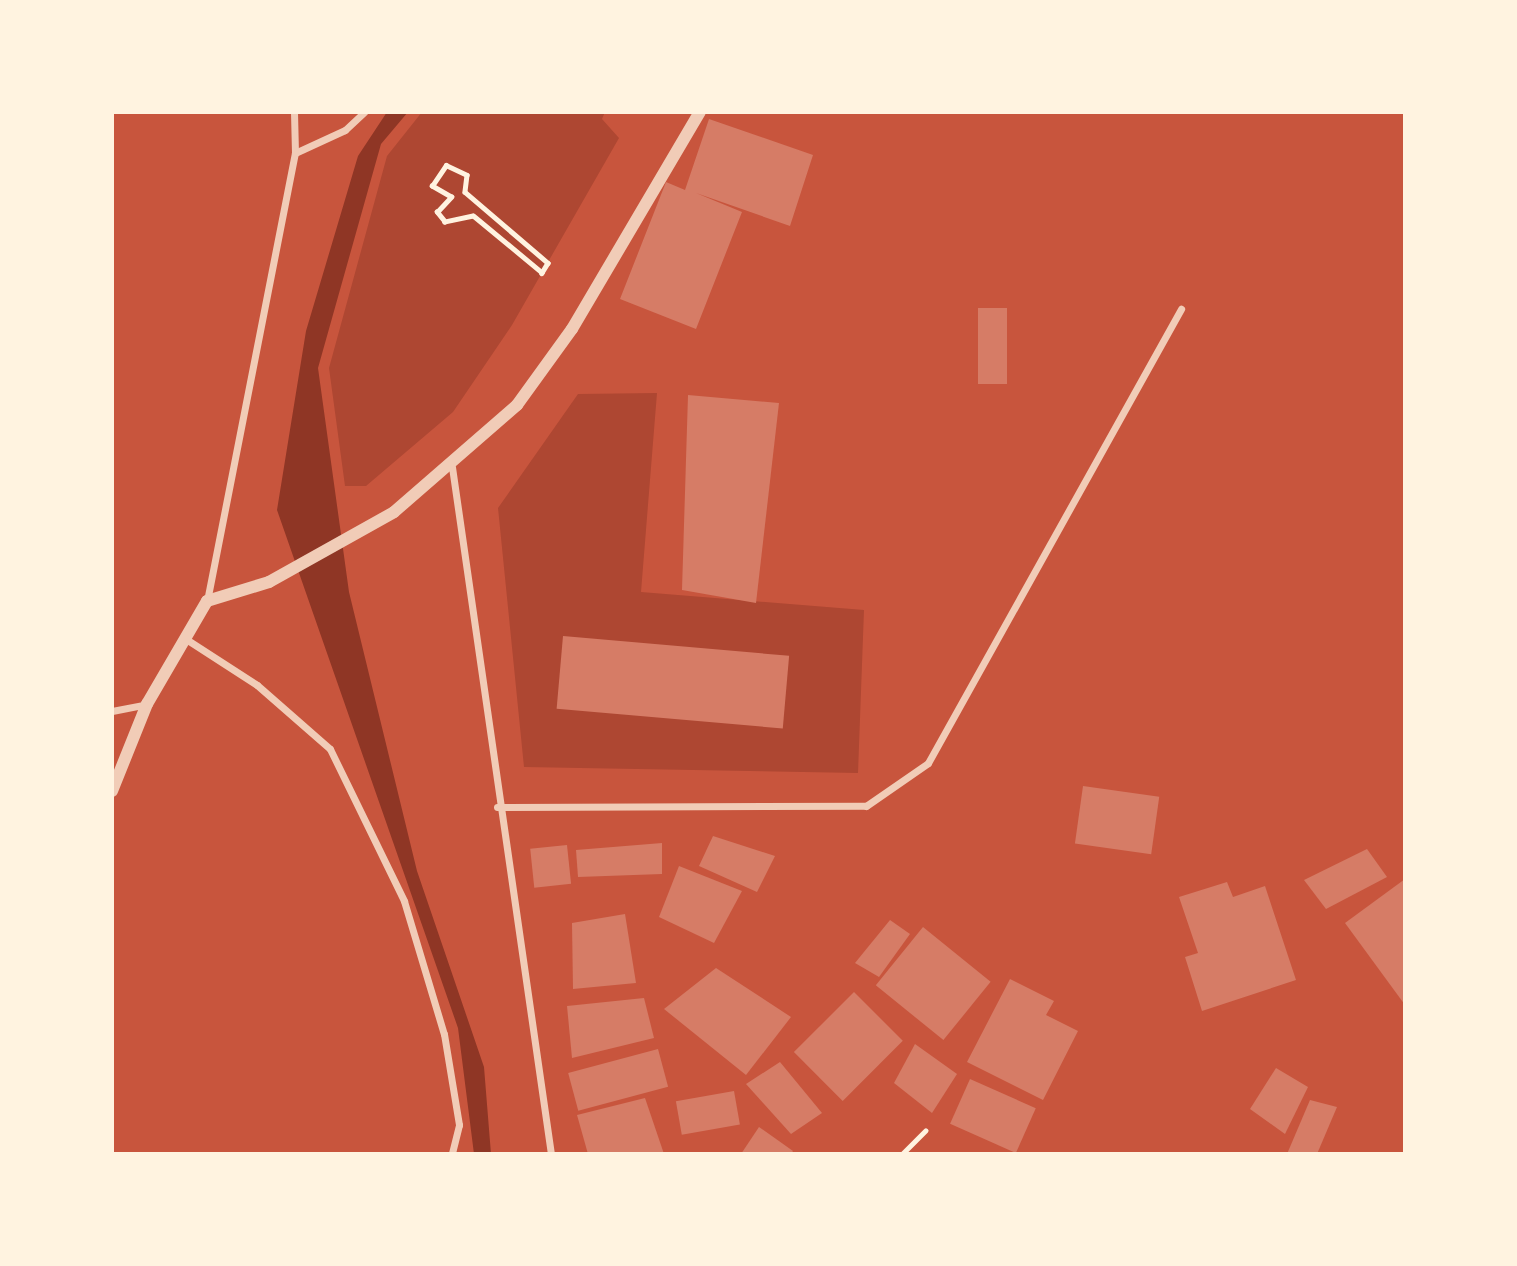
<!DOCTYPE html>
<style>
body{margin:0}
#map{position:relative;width:1517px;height:1266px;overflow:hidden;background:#c8553d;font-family:Overpass,sans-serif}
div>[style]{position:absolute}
.green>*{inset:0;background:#ae4732}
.water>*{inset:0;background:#8f3625}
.building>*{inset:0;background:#d67c66;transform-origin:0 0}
.path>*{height:4.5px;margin:-2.25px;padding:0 2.25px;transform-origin:2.25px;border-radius:2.25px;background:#fff3e0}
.minor>*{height:7px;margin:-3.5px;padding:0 3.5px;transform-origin:3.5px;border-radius:3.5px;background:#f1ccb7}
.tertiary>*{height:12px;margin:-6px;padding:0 6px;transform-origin:6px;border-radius:6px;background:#f1ccb7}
span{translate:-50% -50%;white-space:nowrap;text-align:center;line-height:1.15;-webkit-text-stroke:5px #fff3e0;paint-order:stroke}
.frame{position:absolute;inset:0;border:114px solid #fff3e0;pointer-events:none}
</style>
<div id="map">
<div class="green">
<i style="clip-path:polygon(422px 112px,605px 112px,602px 119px,619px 138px,512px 325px,453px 412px,366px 486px,345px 486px,329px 368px,387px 156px)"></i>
<i style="clip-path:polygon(657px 393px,641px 592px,864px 610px,858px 773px,524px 767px,498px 508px,578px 394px)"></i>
</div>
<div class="water">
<i style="clip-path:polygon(387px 112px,408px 112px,381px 144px,318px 368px,349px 592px,417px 871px,484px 1067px,491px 1154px,474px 1154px,458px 1028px,277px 510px,306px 331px,358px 156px)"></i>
</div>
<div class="building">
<i style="clip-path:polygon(709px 119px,813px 155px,790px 226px,696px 193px,742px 212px,696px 329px,620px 299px,666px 182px,685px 190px)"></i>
<i style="left:978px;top:308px;width:29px;height:76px"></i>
<i style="clip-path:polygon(688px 395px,779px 403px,756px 603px,682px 590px)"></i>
<i style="left:563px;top:636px;width:227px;height:73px;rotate:5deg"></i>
<i style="left:1083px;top:786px;width:77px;height:58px;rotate:8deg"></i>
<i style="clip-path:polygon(713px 836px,775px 856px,757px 892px,699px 866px)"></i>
<i style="clip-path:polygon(662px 843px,662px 874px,578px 877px,576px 850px)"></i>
<i style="left:567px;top:845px;width:39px;height:37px;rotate:84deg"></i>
<i style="clip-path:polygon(1367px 849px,1387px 877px,1326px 909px,1304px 880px)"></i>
<i style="clip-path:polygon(679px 866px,742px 891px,714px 943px,659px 917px)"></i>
<i style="clip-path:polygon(1405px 879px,1405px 1005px,1345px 923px)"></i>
<i style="clip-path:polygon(1227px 882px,1233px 897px,1265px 886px,1296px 980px,1202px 1011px,1185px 957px,1198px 953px,1179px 897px)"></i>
<i style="clip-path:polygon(625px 914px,636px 983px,573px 989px,572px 923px)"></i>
<i style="clip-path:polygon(890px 920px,910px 934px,879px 977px,855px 963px)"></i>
<i style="left:923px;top:927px;width:87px;height:75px;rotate:39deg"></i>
<i style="clip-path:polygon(716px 968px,791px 1017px,746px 1075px,664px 1009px)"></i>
<i style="clip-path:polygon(1010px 979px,1054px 1001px,1046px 1015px,1078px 1031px,1043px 1100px,967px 1062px)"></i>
<i style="left:854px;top:992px;width:69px;height:85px;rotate:45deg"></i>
<i style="clip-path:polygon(644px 998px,654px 1038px,572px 1058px,567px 1006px)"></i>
<i style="clip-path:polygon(915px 1044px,957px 1074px,932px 1113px,894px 1083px)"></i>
<i style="left:658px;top:1049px;width:39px;height:93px;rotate:75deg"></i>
<i style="clip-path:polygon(780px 1062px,822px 1113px,791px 1134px,746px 1084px)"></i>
<i style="clip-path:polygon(1276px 1068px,1308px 1087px,1285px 1134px,1250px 1109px)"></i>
<i style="left:970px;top:1079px;width:72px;height:49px;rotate:24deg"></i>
<i style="left:734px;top:1091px;width:34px;height:59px;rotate:80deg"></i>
<i style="clip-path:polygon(645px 1098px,664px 1154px,588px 1154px,577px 1115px)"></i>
<i style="clip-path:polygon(1310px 1100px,1337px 1107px,1317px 1154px,1287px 1154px)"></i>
<i style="clip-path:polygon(759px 1127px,793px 1151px,791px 1154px,741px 1154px)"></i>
</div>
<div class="path">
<i style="left:446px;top:165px;width:23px;rotate:25deg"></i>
<i style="left:467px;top:175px;width:17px;rotate:97deg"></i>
<i style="left:465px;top:192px;width:109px;rotate:40.5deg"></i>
<i style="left:548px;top:263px;width:12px;rotate:121deg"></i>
<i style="left:542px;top:273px;width:89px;rotate:-140.4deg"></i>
<i style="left:473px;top:216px;width:29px;rotate:168deg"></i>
<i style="left:445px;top:222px;width:13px;rotate:-129deg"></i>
<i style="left:437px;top:212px;width:21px;rotate:-47deg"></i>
<i style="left:451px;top:197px;width:22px;rotate:-150deg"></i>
<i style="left:432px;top:186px;width:25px;rotate:-56deg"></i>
<i style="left:902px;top:1154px;width:33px;rotate:-45deg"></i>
</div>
<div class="minor">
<i style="left:295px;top:153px;width:55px;rotate:-24.7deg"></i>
<i style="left:345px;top:130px;width:26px;rotate:-43deg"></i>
<i style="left:452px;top:467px;width:694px;rotate:81.8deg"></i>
<i style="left:207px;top:601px;width:457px;rotate:-78.9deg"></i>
<i style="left:295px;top:153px;width:41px;rotate:-91.4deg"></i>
<i style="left:189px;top:641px;width:81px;rotate:32.9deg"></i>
<i style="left:257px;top:685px;width:97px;rotate:41.2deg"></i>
<i style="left:330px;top:749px;width:169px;rotate:64deg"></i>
<i style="left:404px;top:901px;width:139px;rotate:73.3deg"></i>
<i style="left:444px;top:1034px;width:92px;rotate:80.6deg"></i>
<i style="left:459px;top:1125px;width:30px;rotate:104deg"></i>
<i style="left:112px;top:711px;width:36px;rotate:-11deg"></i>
<i style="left:497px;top:807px;width:369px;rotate:-0.2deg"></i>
<i style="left:866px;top:806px;width:75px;rotate:-34.7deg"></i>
<i style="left:928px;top:763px;width:520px;rotate:-60.87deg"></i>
</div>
<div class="tertiary">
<i style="left:112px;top:791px;width:94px;rotate:-68.1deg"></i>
<i style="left:147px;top:704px;width:119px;rotate:-59.8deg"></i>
<i style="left:207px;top:601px;width:65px;rotate:-17deg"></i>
<i style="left:269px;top:582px;width:143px;rotate:-29.2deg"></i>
<i style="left:394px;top:512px;width:163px;rotate:-41deg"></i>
<i style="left:517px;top:405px;width:94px;rotate:-54.1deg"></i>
<i style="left:572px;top:329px;width:252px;rotate:-59.5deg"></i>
</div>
<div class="frame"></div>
</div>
